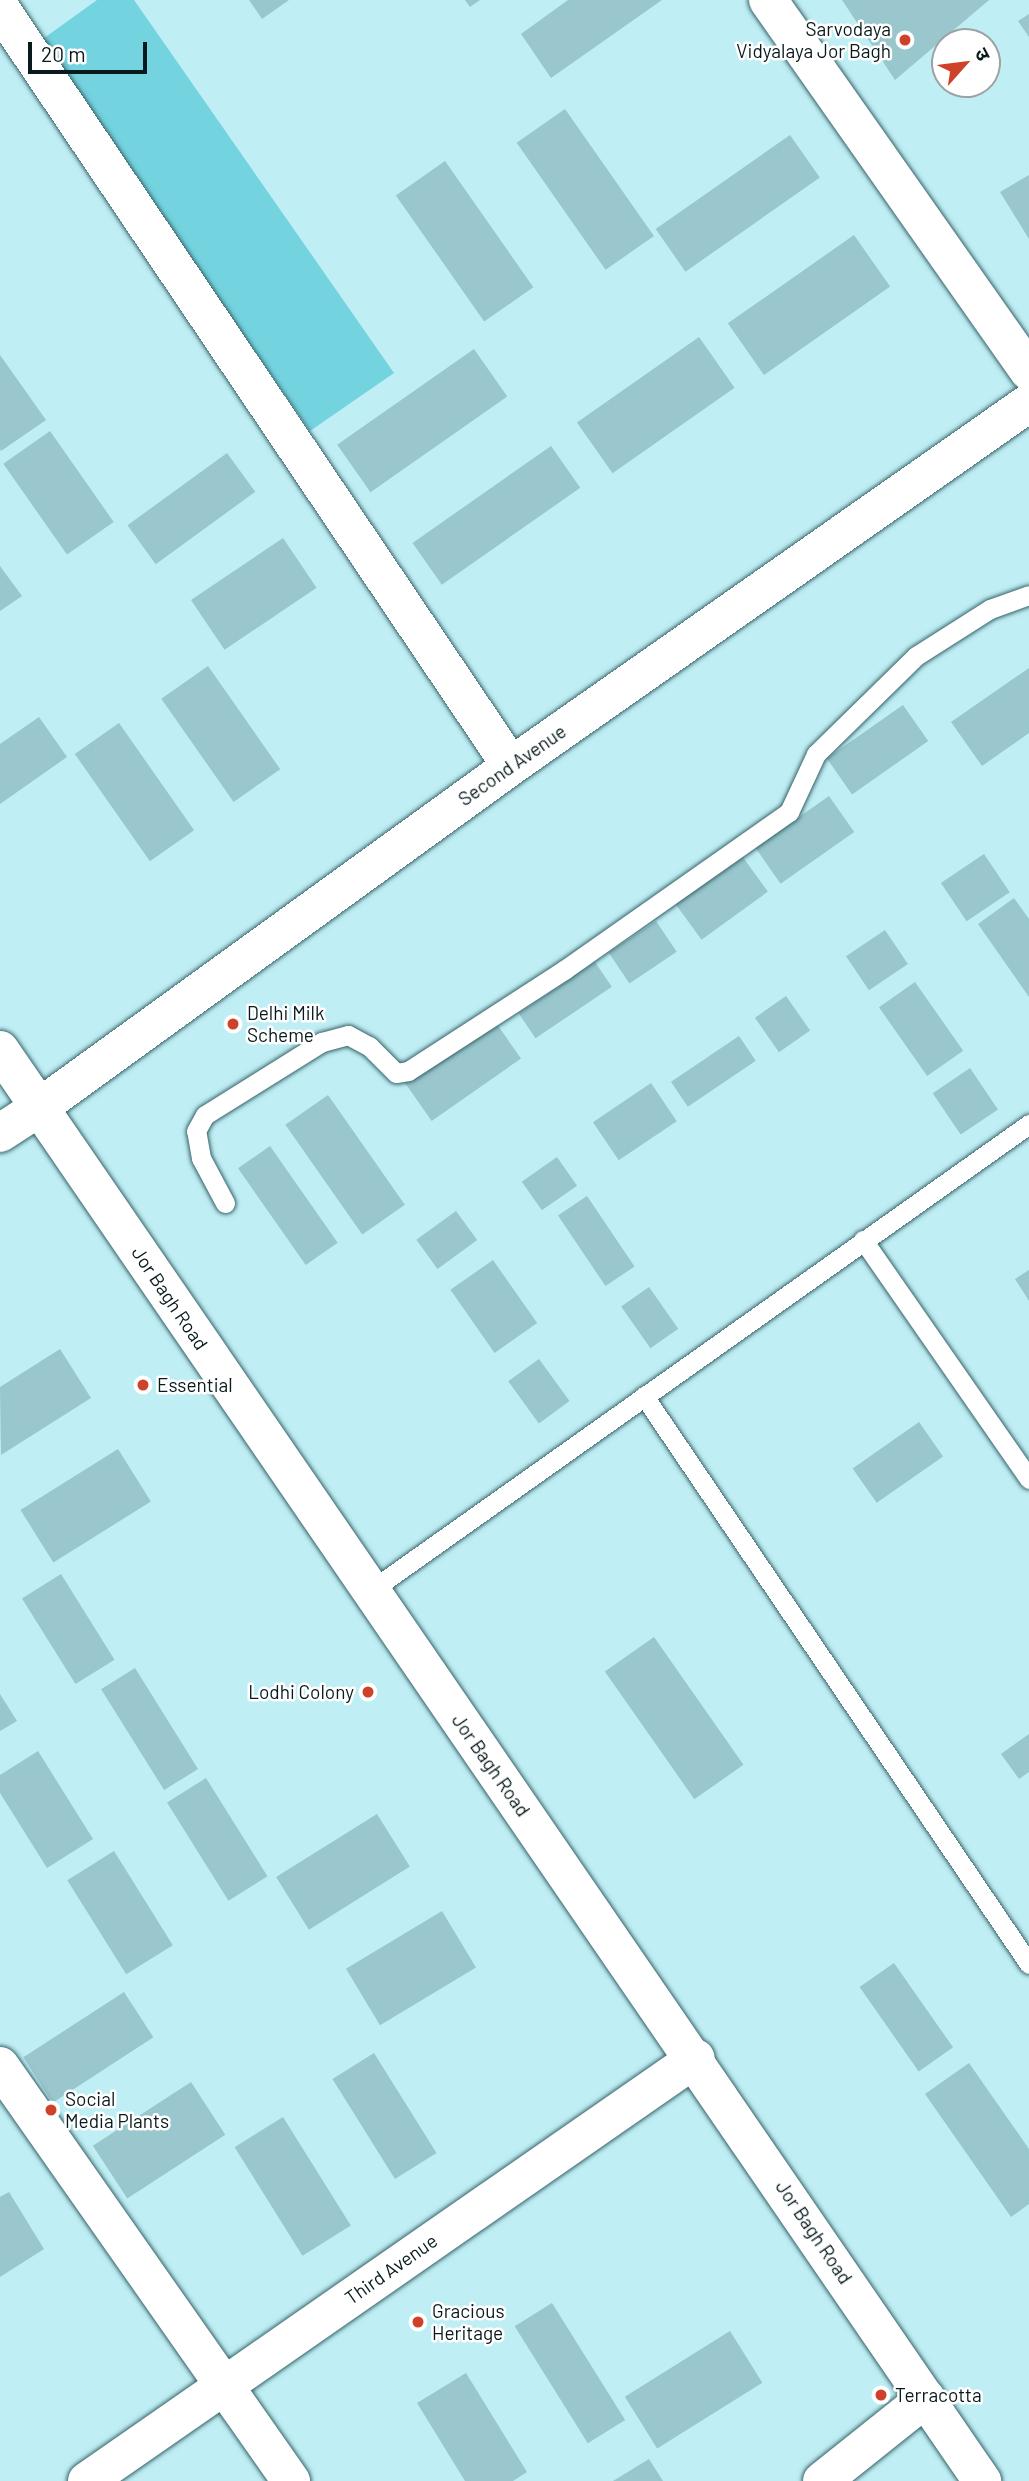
<!DOCTYPE html>
<meta charset="utf-8">
<style>
body{margin:0}
#map{position:relative;width:1029px;height:2481px;overflow:hidden;background:#bfeef4;font-family:Barlow,"Noto Sans Devanagari",sans-serif}
div>[style]{position:absolute}
.green>*{inset:0;background:#73d3df}
.building>*{inset:0;background:#99c7cd;transform-origin:0 0}
.roads{filter:drop-shadow(0 0 2px #376369) drop-shadow(0 0 2px #376369)}
.service>*{height:19px;margin:-9.5px;padding:0 9.5px;transform-origin:9.5px;border-radius:9.5px;background:#fff}
.minor>*{height:38px;margin:-19px;padding:0 19px;transform-origin:19px;border-radius:19px;background:#fff}
.tertiary>*{height:38px;margin:-19px;padding:0 19px;transform-origin:19px;border-radius:19px;background:#fff}
.dots>*{width:19px;height:19px;translate:-50% -50%;box-sizing:border-box;border:4px solid #fff;border-radius:50%}
span{translate:-50% -50%;white-space:nowrap;text-align:center;line-height:1.15;-webkit-text-stroke:5px #fff;paint-order:stroke}
.poi-label{font-size:19px;color:#081a1c}
.right{translate:-100% -50%;text-align:right}
.left{translate:0 -50%;text-align:left}
.street-label{font-size:19px;color:#081a1c}
.north{position:absolute;left:931px;top:28px;width:70px;height:70px;box-sizing:border-box;background:#fff;border:2px solid #9ca3a4;border-radius:50%;rotate:62deg;font-size:19px;font-weight:700;line-height:28px;text-align:center;color:#081a1c}
.north::after{content:'';display:block;margin:auto;width:24px;height:32px;background:#ce422a;clip-path:polygon(50% 0,100% 100%,50% 72%,0 100%)}
.scale{position:absolute;left:28px;top:42px;width:119px;height:32px;box-sizing:border-box;border:4px solid #081a1c;border-top:0;padding-left:9px;font-size:21px;line-height:24px;white-space:nowrap;color:#081a1c;-webkit-text-stroke:5px #fff;paint-order:stroke}
</style>
<div id="map">
<div class="green">
<i style="clip-path:polygon(97px 0,134px 0,394px 373px,310px 431px,40px 41px)"></i>
</div>
<div class="building">
<i style="clip-path:polygon(249px 0,289px 0,262px 19px)"></i>
<i style="clip-path:polygon(465px 0,480px 0,470px 7px)"></i>
<i style="clip-path:polygon(568px 0,662px 0,551px 78px,521px 34px)"></i>
<i style="clip-path:polygon(842px 0,989px 0,895px 80px)"></i>
<i style="clip-path:polygon(1029px 14px,1029px 37px,1018px 21px)"></i>
<i style="left:565px;top:109px;width:155px;height:59px;rotate:55deg"></i>
<i style="left:790px;top:135px;width:52px;height:164px;rotate:55deg"></i>
<i style="left:445px;top:161px;width:154px;height:60px;rotate:55deg"></i>
<i style="clip-path:polygon(1029px 175px,1029px 239px,1000px 192px)"></i>
<i style="left:854px;top:235px;width:63px;height:154px;rotate:55deg"></i>
<i style="left:699px;top:337px;width:62px;height:149px;rotate:55deg"></i>
<i style="left:474px;top:349px;width:58px;height:167px;rotate:55deg"></i>
<i style="clip-path:polygon(0 355px,46px 420px,1px 451px,0 449px)"></i>
<i style="left:50px;top:431px;width:111px;height:57px;rotate:55deg"></i>
<i style="left:551px;top:446px;width:51px;height:169px;rotate:55deg"></i>
<i style="left:227px;top:453px;width:48px;height:123px;rotate:54deg"></i>
<i style="left:283px;top:538px;width:60px;height:111px;rotate:56deg"></i>
<i style="clip-path:polygon(0 566px,22px 596px,0 611px)"></i>
<i style="left:208px;top:666px;width:126px;height:57px;rotate:55deg"></i>
<i style="clip-path:polygon(1029px 668px,1029px 733px,982px 766px,951px 722px)"></i>
<i style="left:903px;top:705px;width:44px;height:93px;rotate:55deg"></i>
<i style="clip-path:polygon(39px 717px,67px 757px,0 804px,0 744px)"></i>
<i style="left:119px;top:723px;width:131px;height:54px;rotate:55deg"></i>
<i style="left:829px;top:796px;width:44px;height:90px;rotate:55deg"></i>
<i style="left:984px;top:854px;width:46px;height:52px;rotate:56deg"></i>
<i style="left:742px;top:856px;width:44px;height:82px;rotate:54deg"></i>
<i style="clip-path:polygon(1014px 898px,1029px 919px,1029px 997px,978px 924px)"></i>
<i style="left:656px;top:921px;width:37px;height:57px;rotate:56deg"></i>
<i style="left:885px;top:930px;width:41px;height:47px;rotate:56deg"></i>
<i style="left:595px;top:962px;width:30px;height:92px;rotate:56deg"></i>
<i style="left:915px;top:982px;width:84px;height:44px;rotate:55deg"></i>
<i style="left:786px;top:996px;width:42px;height:38px;rotate:55deg"></i>
<i style="left:494px;top:1020px;width:47px;height:109px;rotate:55deg"></i>
<i style="left:739px;top:1036px;width:30px;height:82px;rotate:56deg"></i>
<i style="left:970px;top:1068px;width:50px;height:45px;rotate:56deg"></i>
<i style="left:651px;top:1083px;width:46px;height:70px;rotate:56deg"></i>
<i style="left:328px;top:1095px;width:134px;height:52px;rotate:55deg"></i>
<i style="left:270px;top:1146px;width:118px;height:39px;rotate:55deg"></i>
<i style="left:557px;top:1157px;width:35px;height:43px;rotate:55deg"></i>
<i style="left:587px;top:1196px;width:85px;height:35px;rotate:56deg"></i>
<i style="left:456px;top:1211px;width:36px;height:49px;rotate:54deg"></i>
<i style="left:493px;top:1260px;width:77px;height:52px;rotate:55deg"></i>
<i style="clip-path:polygon(1029px 1270px,1029px 1301px,1015px 1279px)"></i>
<i style="left:649px;top:1287px;width:51px;height:34px;rotate:55deg"></i>
<i style="clip-path:polygon(60px 1349px,91px 1398px,1px 1455px,0 1387px)"></i>
<i style="left:539px;top:1359px;width:52px;height:38px;rotate:54deg"></i>
<i style="left:919px;top:1422px;width:42px;height:81px;rotate:55deg"></i>
<i style="left:118px;top:1449px;width:62px;height:115px;rotate:58deg"></i>
<i style="left:61px;top:1574px;width:101px;height:46px;rotate:58deg"></i>
<i style="left:654px;top:1637px;width:156px;height:60px;rotate:55deg"></i>
<i style="left:135px;top:1668px;width:119px;height:40px;rotate:58deg"></i>
<i style="clip-path:polygon(0 1694px,17px 1721px,0 1731px)"></i>
<i style="clip-path:polygon(1029px 1734px,1029px 1772px,1019px 1779px,1001px 1754px)"></i>
<i style="clip-path:polygon(38px 1751px,93px 1839px,47px 1868px,0 1793px,0 1775px)"></i>
<i style="left:206px;top:1778px;width:116px;height:46px;rotate:58deg"></i>
<i style="left:377px;top:1814px;width:62px;height:119px;rotate:58deg"></i>
<i style="left:114px;top:1851px;width:111px;height:55px;rotate:58deg"></i>
<i style="left:442px;top:1911px;width:66px;height:112px;rotate:59deg"></i>
<i style="left:894px;top:1963px;width:103px;height:42px;rotate:55deg"></i>
<i style="left:124px;top:1992px;width:54px;height:120px;rotate:57deg"></i>
<i style="left:374px;top:2053px;width:118px;height:49px;rotate:58deg"></i>
<i style="clip-path:polygon(969px 2063px,1029px 2149px,1029px 2204px,1011px 2217px,925px 2094px)"></i>
<i style="left:191px;top:2082px;width:63px;height:117px;rotate:57deg"></i>
<i style="left:283px;top:2117px;width:128px;height:57px;rotate:58deg"></i>
<i style="clip-path:polygon(9px 2192px,44px 2249px,0 2277px,0 2197px)"></i>
<i style="left:552px;top:2303px;width:138px;height:44px;rotate:58deg"></i>
<i style="left:730px;top:2331px;width:61px;height:124px;rotate:58deg"></i>
<i style="clip-path:polygon(466px 2373px,527px 2472px,513px 2481px,465px 2481px,417px 2403px)"></i>
<i style="clip-path:polygon(649px 2459px,663px 2481px,613px 2481px)"></i>
</div>
<div class="roads">
<div class="service">
<i style="left:225px;top:1203px;width:51px;rotate:-118.1deg"></i>
<i style="left:201px;top:1158px;width:27px;rotate:-100deg"></i>
<i style="left:196px;top:1131px;width:18px;rotate:-61deg"></i>
<i style="left:205px;top:1115px;width:138px;rotate:-32deg"></i>
<i style="left:322px;top:1042px;width:27px;rotate:-15deg"></i>
<i style="left:348px;top:1035px;width:24px;rotate:28deg"></i>
<i style="left:369px;top:1046px;width:38px;rotate:45deg"></i>
<i style="left:396px;top:1073px;width:12px;rotate:-9deg"></i>
<i style="left:408px;top:1071px;width:186px;rotate:-32.9deg"></i>
<i style="left:564px;top:970px;width:275px;rotate:-35.1deg"></i>
<i style="left:789px;top:812px;width:64px;rotate:-65deg"></i>
<i style="left:816px;top:754px;width:140px;rotate:-44.4deg"></i>
<i style="left:916px;top:656px;width:88px;rotate:-32.4deg"></i>
<i style="left:990px;top:609px;width:41px;rotate:-19.7deg"></i>
<i style="left:863px;top:1240px;width:291px;rotate:55.2deg"></i>
<i style="left:644px;top:1396px;width:686px;rotate:55.87deg"></i>
<i style="left:370px;top:1591px;width:808px;rotate:-35.32deg"></i>
</div>
<div class="minor">
<i style="left:768px;top:0;width:454px;rotate:54.9deg"></i>
<i style="left:0;top:8px;width:914px;rotate:56.01deg"></i>
<i style="left:0;top:1133px;width:48px;rotate:-33deg"></i>
<i style="left:0;top:2066px;width:507px;rotate:54.96deg"></i>
<i style="left:87px;top:2481px;width:741px;rotate:-34.78deg"></i>
<i style="left:822px;top:2481px;width:133px;rotate:-38.6deg"></i>
</div>
<div class="tertiary">
<i style="left:0;top:1050px;width:1736px;rotate:55.54deg"></i>
<i style="left:40px;top:1107px;width:581px;rotate:-35.9deg"></i>
<i style="left:511px;top:766px;width:633px;rotate:-35.02deg"></i>
</div>
</div>
<div class="dots">
<i style="left:905px;top:40px;background:#ce422a"></i>
<i style="left:233px;top:1024px;background:#ce422a"></i>
<i style="left:143px;top:1385px;background:#ce422a"></i>
<i style="left:368px;top:1692px;background:#ce422a"></i>
<i style="left:51px;top:2110px;background:#ce422a"></i>
<i style="left:418px;top:2322px;background:#ce422a"></i>
<i style="left:881px;top:2395px;background:#ce422a"></i>
</div>
<div class="poi-label">
<span class="right" style="left:891px;top:40px">Sarvodaya<br>Vidyalaya Jor Bagh</span>
<span class="left" style="left:247px;top:1024px">Delhi Milk<br>Scheme</span>
<span class="left" style="left:157px;top:1385px">Essential</span>
<span class="right" style="left:354px;top:1692px">Lodhi Colony</span>
<span class="left" style="left:65px;top:2110px">Social<br>Media Plants</span>
<span class="left" style="left:432px;top:2322px">Gracious<br>Heritage</span>
<span class="left" style="left:895px;top:2395px">Terracotta</span>
</div>
<div class="street-label">
<span style="left:512px;top:765px;rotate:-35deg">Second Avenue</span>
<span style="left:170px;top:1298px;rotate:56deg">Jor Bagh Road</span>
<span style="left:491px;top:1765px;rotate:55deg">Jor Bagh Road</span>
<span style="left:814px;top:2232px;rotate:56deg">Jor Bagh Road</span>
<span style="left:391px;top:2269px;rotate:-35deg">Third Avenue</span>
</div>
<div class="north">उ</div>
<div class="scale">20 m</div>
</div>
